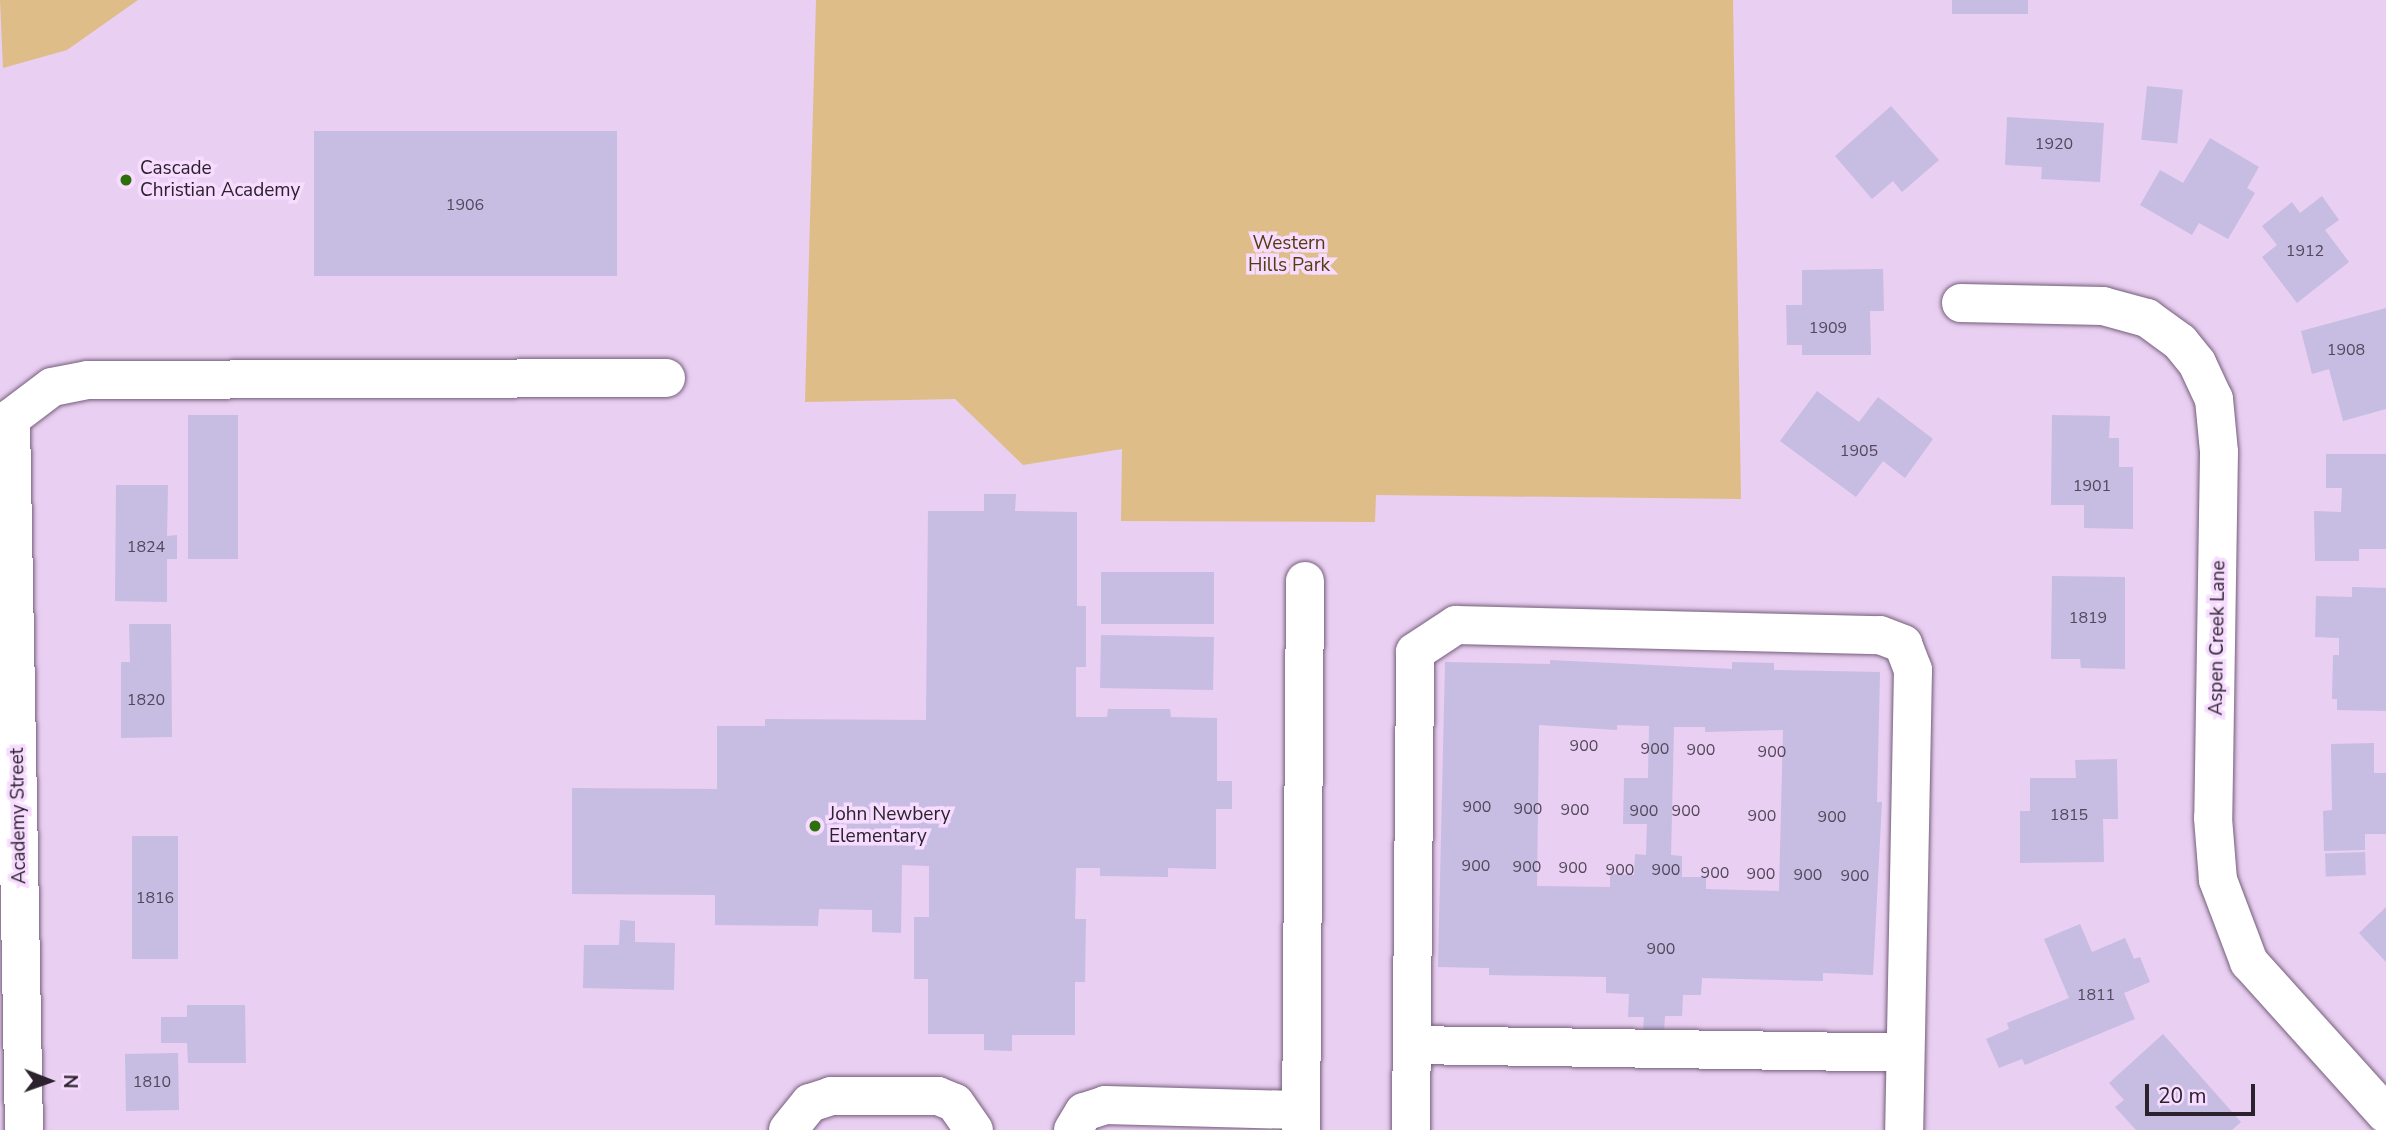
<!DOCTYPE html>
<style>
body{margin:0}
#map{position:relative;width:2386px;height:1130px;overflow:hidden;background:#e9cff1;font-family:"Nunito Sans",sans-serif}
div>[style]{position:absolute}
.green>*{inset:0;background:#debd89}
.building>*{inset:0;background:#c7bce2;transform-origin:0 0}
.roads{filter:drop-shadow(0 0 2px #755e7c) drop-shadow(0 0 2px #755e7c)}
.minor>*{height:38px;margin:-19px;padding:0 19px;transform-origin:19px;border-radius:19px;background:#fff}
.dots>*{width:19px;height:19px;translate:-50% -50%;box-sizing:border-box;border:4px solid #f7dcff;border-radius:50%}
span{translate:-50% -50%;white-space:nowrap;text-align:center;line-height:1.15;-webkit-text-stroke:7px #f7dcff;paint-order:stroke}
.number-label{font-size:16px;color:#52485b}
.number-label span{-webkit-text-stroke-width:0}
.poi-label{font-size:19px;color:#2b222e}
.left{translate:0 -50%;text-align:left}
.park-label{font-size:19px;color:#553c0f}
.street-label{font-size:19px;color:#2b222e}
.north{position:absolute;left:14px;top:1046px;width:70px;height:70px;-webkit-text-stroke:5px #f7dcff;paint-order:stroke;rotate:91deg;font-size:19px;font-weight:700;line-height:28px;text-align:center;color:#2b222e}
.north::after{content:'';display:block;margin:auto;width:24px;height:32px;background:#2b222e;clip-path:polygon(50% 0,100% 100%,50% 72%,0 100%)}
.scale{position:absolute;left:2145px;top:1084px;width:110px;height:32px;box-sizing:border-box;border:4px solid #2b222e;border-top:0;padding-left:9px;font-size:21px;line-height:24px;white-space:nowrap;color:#2b222e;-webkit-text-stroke:5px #f7dcff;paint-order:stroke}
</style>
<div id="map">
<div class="green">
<i style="clip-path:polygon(0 0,138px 0,67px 50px,3px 68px)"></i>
<i style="clip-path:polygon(816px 0,1733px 0,1741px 499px,1376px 495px,1375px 522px,1121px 521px,1122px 449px,1023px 465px,955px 399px,805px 402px)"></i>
</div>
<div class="building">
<i style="left:1952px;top:0;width:76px;height:14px"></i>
<i style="left:2147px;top:86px;width:36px;height:54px;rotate:6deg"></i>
<i style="clip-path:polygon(1891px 106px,1939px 160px,1902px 192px,1893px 181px,1872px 199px,1835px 156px)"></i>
<i style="clip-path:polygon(2007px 117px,2104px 123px,2100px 182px,2041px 179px,2042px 167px,2005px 165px)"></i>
<i style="left:314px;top:131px;width:303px;height:145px"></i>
<i style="clip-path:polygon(2210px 138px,2259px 167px,2247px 188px,2255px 193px,2228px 239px,2199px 223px,2192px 235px,2140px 205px,2160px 170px,2183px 183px)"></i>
<i style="clip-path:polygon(2322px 196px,2339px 220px,2325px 230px,2349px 262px,2297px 303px,2262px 257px,2277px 245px,2262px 226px,2292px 202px,2300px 213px)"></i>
<i style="clip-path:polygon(1883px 269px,1884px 311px,1870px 311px,1871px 355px,1802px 355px,1802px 345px,1787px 345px,1786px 305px,1802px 305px,1802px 270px)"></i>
<i style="clip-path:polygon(2386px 308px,2386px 409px,2343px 421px,2329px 369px,2312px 374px,2301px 331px)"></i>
<i style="clip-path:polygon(1817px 391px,1859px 422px,1878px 397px,1933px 439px,1905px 478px,1883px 461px,1856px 497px,1780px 441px)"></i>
<i style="left:188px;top:415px;width:50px;height:144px"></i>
<i style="clip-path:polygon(2052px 415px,2110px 416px,2109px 438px,2119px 438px,2119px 467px,2133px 467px,2133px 529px,2084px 528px,2084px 505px,2051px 505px)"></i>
<i style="clip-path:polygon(2326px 454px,2386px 454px,2386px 549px,2359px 549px,2359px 561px,2315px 561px,2314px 511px,2341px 512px,2342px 488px,2326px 488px)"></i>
<i style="clip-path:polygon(116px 485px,168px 485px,167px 536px,177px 535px,177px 559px,167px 559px,167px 602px,115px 601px)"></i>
<i style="clip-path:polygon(984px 494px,1016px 494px,1015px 511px,1077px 512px,1077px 606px,1086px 606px,1086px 667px,1076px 667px,1076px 717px,1107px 717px,1108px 709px,1170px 709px,1171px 717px,1217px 718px,1217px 781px,1232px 781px,1232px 809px,1216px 809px,1216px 869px,1168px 868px,1168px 877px,1100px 876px,1100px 868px,1076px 868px,1075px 919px,1086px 919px,1085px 982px,1075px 982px,1075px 1035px,1012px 1035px,1012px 1051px,984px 1050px,984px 1034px,928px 1034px,928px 979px,914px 979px,914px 917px,929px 917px,929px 866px,902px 865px,901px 933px,872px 932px,872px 910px,819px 909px,818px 926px,715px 925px,715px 895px,572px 894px,572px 788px,717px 789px,717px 726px,765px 726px,765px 719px,926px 720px,928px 511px,984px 511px)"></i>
<i style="left:1101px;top:572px;width:113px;height:52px"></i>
<i style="clip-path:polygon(2052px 576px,2125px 577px,2125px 669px,2081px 668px,2080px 659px,2051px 659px)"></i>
<i style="clip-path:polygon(2352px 587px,2386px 588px,2386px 711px,2337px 710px,2337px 699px,2332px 699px,2333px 655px,2339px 655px,2339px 638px,2315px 637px,2316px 596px,2352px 597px)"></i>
<i style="clip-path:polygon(129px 624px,171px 624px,172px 737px,121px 738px,121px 662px,130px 662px)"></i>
<i style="left:1101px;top:635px;width:113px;height:53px;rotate:1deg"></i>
<i style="clip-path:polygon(evenodd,1550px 660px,1732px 669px,1732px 662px,1774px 663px,1774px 670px,1880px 672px,1877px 802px,1882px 802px,1873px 975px,1823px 973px,1823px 981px,1702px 978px,1701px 995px,1683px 995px,1682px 1016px,1665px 1016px,1664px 1032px,1643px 1031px,1644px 1017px,1628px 1017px,1629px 994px,1606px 993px,1606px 977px,1489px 975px,1489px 968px,1438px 967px,1445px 662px,1550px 664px,1550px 660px,1539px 725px,1617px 730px,1617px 725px,1649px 726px,1648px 778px,1624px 778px,1623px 824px,1647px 824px,1646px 855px,1635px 854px,1634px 875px,1610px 874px,1610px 887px,1537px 886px,1539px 725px,1550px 660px,1674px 727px,1705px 727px,1705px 732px,1783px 730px,1779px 891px,1706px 889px,1706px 877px,1682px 877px,1682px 856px,1671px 855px,1674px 727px)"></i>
<i style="clip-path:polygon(2374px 743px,2374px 773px,2386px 773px,2386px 834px,2365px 834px,2365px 850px,2324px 851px,2323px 811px,2332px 810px,2331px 744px)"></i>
<i style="clip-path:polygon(2117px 759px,2118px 819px,2103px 819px,2104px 862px,2020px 863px,2020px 811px,2030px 811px,2030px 778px,2076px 778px,2075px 760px)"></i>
<i style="left:132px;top:836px;width:46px;height:123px"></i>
<i style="left:2365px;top:852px;width:23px;height:40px;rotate:88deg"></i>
<i style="clip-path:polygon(2386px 907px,2386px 962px,2359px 933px)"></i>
<i style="clip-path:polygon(620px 920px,635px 921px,635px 942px,675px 943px,674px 990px,583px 988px,584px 945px,619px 945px)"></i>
<i style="clip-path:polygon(2080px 924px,2092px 952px,2125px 938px,2134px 959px,2140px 957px,2150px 982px,2124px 993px,2135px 1019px,2025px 1065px,2022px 1059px,1999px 1068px,1986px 1039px,2009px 1029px,2007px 1023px,2069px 998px,2044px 939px)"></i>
<i style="clip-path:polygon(187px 1005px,245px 1005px,246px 1063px,188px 1063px,187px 1043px,161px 1043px,161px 1017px,187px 1017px)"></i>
<i style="clip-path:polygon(2163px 1034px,2241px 1122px,2232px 1130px,2136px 1130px,2115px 1107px,2124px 1100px,2109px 1083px)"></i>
<i style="left:178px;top:1053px;width:57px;height:53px;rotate:89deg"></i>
</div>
<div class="roads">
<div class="minor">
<i style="left:1961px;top:303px;width:142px;rotate:1.2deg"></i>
<i style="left:2103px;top:306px;width:46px;rotate:15.3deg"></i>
<i style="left:2147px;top:318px;width:41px;rotate:36deg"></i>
<i style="left:2180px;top:342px;width:27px;rotate:51deg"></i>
<i style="left:2197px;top:363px;width:40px;rotate:65deg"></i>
<i style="left:2214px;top:399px;width:53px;rotate:84.6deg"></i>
<i style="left:2219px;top:452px;width:366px;rotate:90.9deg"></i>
<i style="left:2213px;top:818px;width:62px;rotate:85.4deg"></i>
<i style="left:2218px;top:880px;width:88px;rotate:69.3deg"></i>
<i style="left:2249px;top:962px;width:205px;rotate:48deg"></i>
<i style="left:1412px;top:1045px;width:493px;rotate:0.9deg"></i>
<i style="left:24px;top:1130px;width:712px;rotate:-91.05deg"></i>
<i style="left:11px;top:418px;width:51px;rotate:-37.1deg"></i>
<i style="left:52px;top:387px;width:37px;rotate:-11deg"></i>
<i style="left:88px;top:380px;width:578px;rotate:-0.2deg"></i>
<i style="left:788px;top:1130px;width:35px;rotate:-51deg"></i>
<i style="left:810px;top:1103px;width:22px;rotate:-18deg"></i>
<i style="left:831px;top:1096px;width:107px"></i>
<i style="left:938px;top:1096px;width:18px;rotate:22deg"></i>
<i style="left:955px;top:1103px;width:33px;rotate:55deg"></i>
<i style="left:1073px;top:1130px;width:21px;rotate:-59deg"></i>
<i style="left:1084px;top:1112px;width:22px;rotate:-18deg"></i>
<i style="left:1105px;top:1105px;width:196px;rotate:1.5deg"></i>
<i style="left:1301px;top:1130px;width:549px;rotate:-89.58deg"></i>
<i style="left:1411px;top:1130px;width:478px;rotate:-89.5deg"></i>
<i style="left:1415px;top:652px;width:49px;rotate:-33.4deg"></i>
<i style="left:1456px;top:625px;width:424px;rotate:1.4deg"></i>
<i style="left:1880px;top:635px;width:25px;rotate:21deg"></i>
<i style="left:1903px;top:644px;width:28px;rotate:69deg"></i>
<i style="left:1913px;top:670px;width:460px;rotate:91.1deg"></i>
</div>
</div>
<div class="dots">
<i style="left:126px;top:180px;background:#2d700b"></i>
<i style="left:815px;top:826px;background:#2d700b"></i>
</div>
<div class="number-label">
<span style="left:2054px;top:144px">1920</span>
<span style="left:465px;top:205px">1906</span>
<span style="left:2305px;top:251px">1912</span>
<span style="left:1828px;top:328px">1909</span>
<span style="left:2346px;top:350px">1908</span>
<span style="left:1859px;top:451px">1905</span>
<span style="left:2092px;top:486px">1901</span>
<span style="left:146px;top:547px">1824</span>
<span style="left:2088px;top:618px">1819</span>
<span style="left:146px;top:700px">1820</span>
<span style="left:1584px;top:746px">900</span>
<span style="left:1655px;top:749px">900</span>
<span style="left:1701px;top:750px">900</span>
<span style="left:1772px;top:752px">900</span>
<span style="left:1477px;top:807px">900</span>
<span style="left:1528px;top:809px">900</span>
<span style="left:1575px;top:810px">900</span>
<span style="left:1644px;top:811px">900</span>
<span style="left:1686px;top:811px">900</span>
<span style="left:2069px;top:815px">1815</span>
<span style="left:1762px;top:816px">900</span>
<span style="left:1832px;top:817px">900</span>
<span style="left:1476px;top:866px">900</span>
<span style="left:1527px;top:867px">900</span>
<span style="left:1573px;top:868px">900</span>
<span style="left:1620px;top:870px">900</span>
<span style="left:1666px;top:870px">900</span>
<span style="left:1715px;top:873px">900</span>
<span style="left:1761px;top:874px">900</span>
<span style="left:1808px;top:875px">900</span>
<span style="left:1855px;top:876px">900</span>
<span style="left:155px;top:898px">1816</span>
<span style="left:1661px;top:949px">900</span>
<span style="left:2096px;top:995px">1811</span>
<span style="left:152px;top:1082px">1810</span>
</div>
<div class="poi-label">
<span class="left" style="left:140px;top:180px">Cascade<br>Christian Academy</span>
<span class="left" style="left:829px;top:826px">John Newbery<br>Elementary</span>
</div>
<div class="park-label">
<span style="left:1289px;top:255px">Western<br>Hills Park</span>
</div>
<div class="street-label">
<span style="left:2218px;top:638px;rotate:-89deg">Aspen Creek Lane</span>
<span style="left:19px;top:816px;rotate:-91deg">Academy Street</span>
</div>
<div class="north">N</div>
<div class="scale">20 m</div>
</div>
